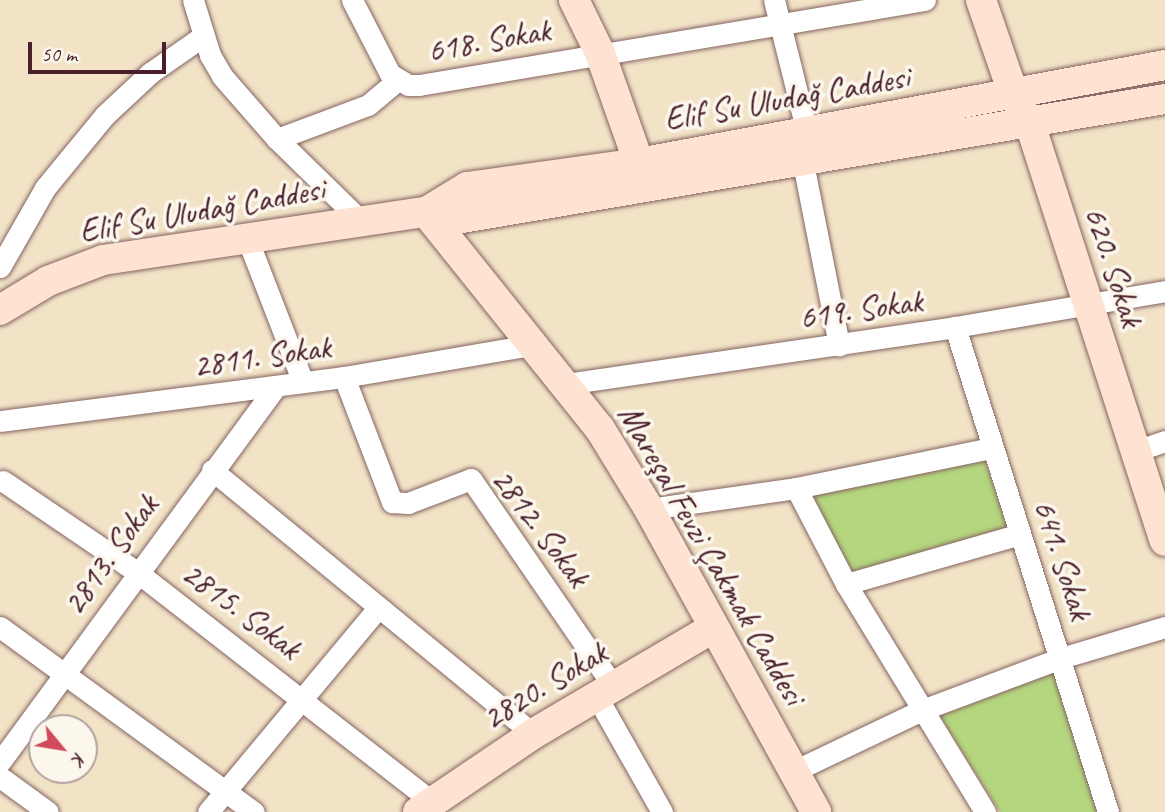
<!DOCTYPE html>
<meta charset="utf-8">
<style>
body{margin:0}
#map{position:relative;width:1165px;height:812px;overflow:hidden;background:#f2e3c7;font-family:Caveat,sans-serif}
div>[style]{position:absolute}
.green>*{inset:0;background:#b4d67e}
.roads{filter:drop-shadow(0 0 2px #856462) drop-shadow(0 0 2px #856462)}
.street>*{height:21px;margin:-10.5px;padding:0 10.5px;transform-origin:10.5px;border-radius:10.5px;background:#fff}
.secondary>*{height:30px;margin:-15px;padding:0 15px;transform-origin:15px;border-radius:15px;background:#fee3d2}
span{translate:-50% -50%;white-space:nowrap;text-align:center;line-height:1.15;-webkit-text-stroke:7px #fbf7ec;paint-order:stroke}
.street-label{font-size:33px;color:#4a1f2b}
.north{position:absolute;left:28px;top:714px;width:70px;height:70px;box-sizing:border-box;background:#fbf7ec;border:2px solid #b4a19f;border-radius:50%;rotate:120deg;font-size:19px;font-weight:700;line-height:28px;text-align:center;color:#4a1f2b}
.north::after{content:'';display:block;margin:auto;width:24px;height:32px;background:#d1495b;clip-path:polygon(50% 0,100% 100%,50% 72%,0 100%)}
.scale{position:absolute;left:28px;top:42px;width:138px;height:32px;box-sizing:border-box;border:4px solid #4a1f2b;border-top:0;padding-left:9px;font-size:21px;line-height:24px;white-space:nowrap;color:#4a1f2b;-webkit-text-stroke:5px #fbf7ec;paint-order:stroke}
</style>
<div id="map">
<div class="green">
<i style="clip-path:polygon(985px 461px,1008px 527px,850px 573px,813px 495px)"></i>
<i style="clip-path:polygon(1059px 670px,1097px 812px,1000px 812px,940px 716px)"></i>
</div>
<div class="roads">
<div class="street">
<i style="left:193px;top:0;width:58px;rotate:72.8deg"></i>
<i style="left:210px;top:55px;width:24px;rotate:60deg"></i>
<i style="left:222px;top:76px;width:84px;rotate:48.9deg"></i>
<i style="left:277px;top:139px;width:117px;rotate:44.3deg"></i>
<i style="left:352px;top:0;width:83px;rotate:62.8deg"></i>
<i style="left:390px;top:74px;width:21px;rotate:31deg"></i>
<i style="left:408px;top:85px;width:11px"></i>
<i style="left:419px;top:85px;width:513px;rotate:-9.54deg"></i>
<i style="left:774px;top:0;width:136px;rotate:76deg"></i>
<i style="left:277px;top:139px;width:97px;rotate:-20.5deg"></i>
<i style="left:368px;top:105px;width:38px;rotate:-40deg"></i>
<i style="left:803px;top:163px;width:186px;rotate:78.8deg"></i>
<i style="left:247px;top:238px;width:152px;rotate:68.8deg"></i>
<i style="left:0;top:267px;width:91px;rotate:-60.3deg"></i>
<i style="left:45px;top:188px;width:94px;rotate:-50.6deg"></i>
<i style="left:105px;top:115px;width:62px;rotate:-43deg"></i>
<i style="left:150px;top:73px;width:65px;rotate:-34.9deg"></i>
<i style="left:955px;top:327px;width:509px;rotate:72.49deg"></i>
<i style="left:344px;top:377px;width:134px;rotate:69deg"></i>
<i style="left:392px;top:502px;width:16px;rotate:4deg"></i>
<i style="left:408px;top:503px;width:67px;rotate:-20.9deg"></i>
<i style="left:471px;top:479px;width:252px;rotate:55.5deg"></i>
<i style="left:565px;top:384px;width:394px;rotate:-8.3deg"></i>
<i style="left:955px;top:327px;width:213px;rotate:-9.7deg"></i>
<i style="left:0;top:421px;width:347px;rotate:-7.3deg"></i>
<i style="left:344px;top:377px;width:190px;rotate:-9.7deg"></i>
<i style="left:1136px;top:451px;width:31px;rotate:-19deg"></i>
<i style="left:212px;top:470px;width:416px;rotate:39.4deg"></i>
<i style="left:3px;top:481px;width:162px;rotate:34.2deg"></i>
<i style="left:137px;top:572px;width:374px;rotate:37.9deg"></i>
<i style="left:796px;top:488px;width:108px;rotate:62.5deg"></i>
<i style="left:846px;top:584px;width:267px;rotate:58.6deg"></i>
<i style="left:649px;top:509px;width:148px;rotate:-8.1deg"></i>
<i style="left:796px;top:488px;width:199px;rotate:-11.6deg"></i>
<i style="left:846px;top:584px;width:181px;rotate:-16deg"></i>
<i style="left:0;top:627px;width:314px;rotate:36.1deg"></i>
<i style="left:597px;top:697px;width:132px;rotate:60.5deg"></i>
<i style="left:0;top:762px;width:465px;rotate:-53.7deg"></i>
<i style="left:792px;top:772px;width:144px;rotate:-25.5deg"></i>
<i style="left:922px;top:710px;width:148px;rotate:-20.5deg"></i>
<i style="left:1061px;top:658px;width:109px;rotate:-16.6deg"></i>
<i style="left:0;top:777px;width:59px;rotate:36.1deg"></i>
<i style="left:208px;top:812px;width:266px;rotate:-50.2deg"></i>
</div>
<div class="secondary">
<i style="left:574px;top:0;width:59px;rotate:63.9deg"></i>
<i style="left:600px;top:53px;width:117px;rotate:70.5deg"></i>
<i style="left:981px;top:0;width:102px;rotate:71deg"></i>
<i style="left:1014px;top:96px;width:32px;rotate:60deg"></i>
<i style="left:1030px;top:124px;width:438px;rotate:72.1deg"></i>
<i style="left:426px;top:212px;width:48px;rotate:-31.4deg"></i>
<i style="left:467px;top:187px;width:174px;rotate:-7.9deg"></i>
<i style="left:639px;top:163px;width:535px;rotate:-10.55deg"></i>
<i style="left:426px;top:212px;width:278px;rotate:51.3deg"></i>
<i style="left:600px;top:429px;width:94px;rotate:58.5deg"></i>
<i style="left:649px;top:509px;width:346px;rotate:61.1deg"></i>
<i style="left:0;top:310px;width:56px;rotate:-31.1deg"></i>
<i style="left:48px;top:281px;width:59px;rotate:-20.9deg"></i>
<i style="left:103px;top:260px;width:327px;rotate:-8.5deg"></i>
<i style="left:426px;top:212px;width:36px;rotate:9deg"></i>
<i style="left:462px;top:218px;width:713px;rotate:-9.61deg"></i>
<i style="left:418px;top:812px;width:139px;rotate:-34.1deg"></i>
<i style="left:533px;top:734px;width:209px;rotate:-30.5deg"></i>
</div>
</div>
<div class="street-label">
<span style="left:489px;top:41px;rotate:-10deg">618. Sokak</span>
<span style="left:787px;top:99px;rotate:-10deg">Elif Su Uludağ Caddesi</span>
<span style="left:202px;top:211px;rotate:-10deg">Elif Su Uludağ Caddesi</span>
<span style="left:1113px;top:267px;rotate:72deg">620. Sokak</span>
<span style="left:861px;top:310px;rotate:-8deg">619. Sokak</span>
<span style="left:262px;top:357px;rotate:-8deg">2811. Sokak</span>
<span style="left:540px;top:528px;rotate:53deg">2812. Sokak</span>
<span style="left:111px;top:555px;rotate:-54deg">2813. Sokak</span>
<span style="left:711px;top:555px;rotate:60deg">Mareşal Fevzi Çakmak Caddesi</span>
<span style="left:1062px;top:560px;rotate:72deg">641. Sokak</span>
<span style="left:241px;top:611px;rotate:37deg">2815. Sokak</span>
<span style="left:545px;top:686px;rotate:-31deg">2820. Sokak</span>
</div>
<div class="north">K</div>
<div class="scale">50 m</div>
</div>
